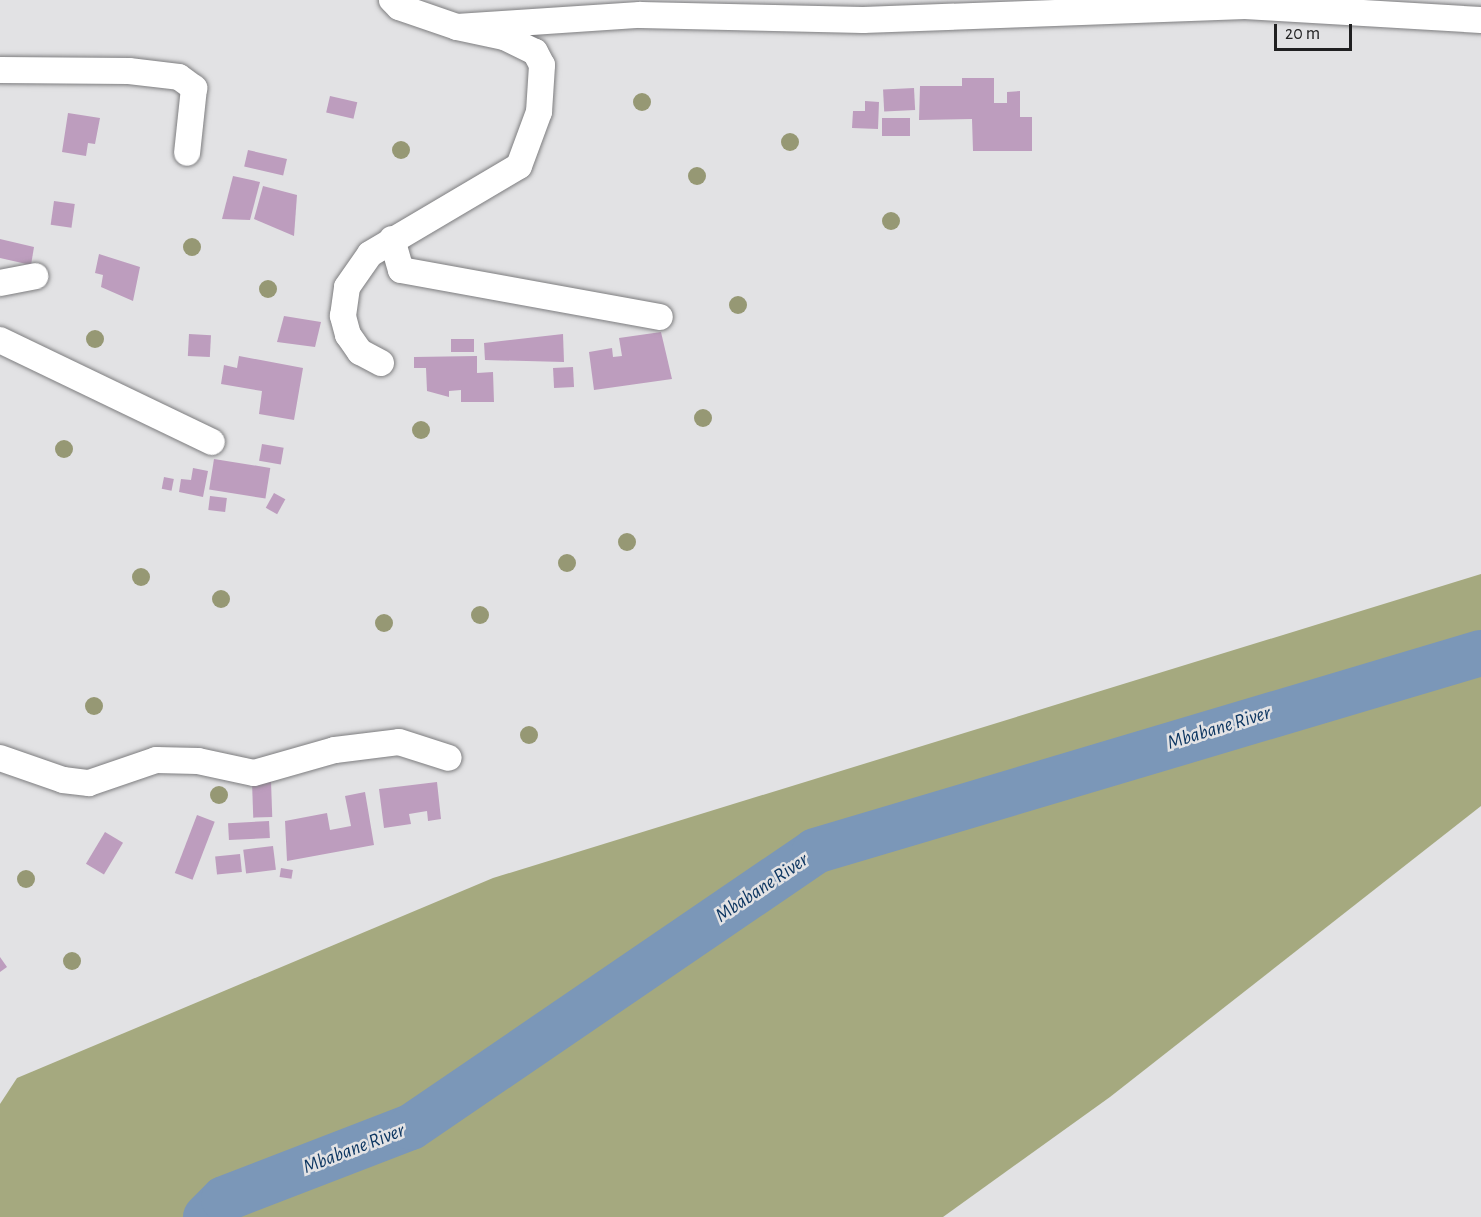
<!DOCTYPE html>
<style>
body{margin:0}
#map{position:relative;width:1481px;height:1217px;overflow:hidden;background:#e2e2e4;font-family:"Alegreya Sans",sans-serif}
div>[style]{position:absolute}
.forest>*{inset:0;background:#a5a97f}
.river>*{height:46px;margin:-23px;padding:0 23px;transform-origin:23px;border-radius:23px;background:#7b97b8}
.building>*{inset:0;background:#bd9dbe;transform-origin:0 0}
.roads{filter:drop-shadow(0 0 2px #7d7d7f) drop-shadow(0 0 2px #7d7d7f)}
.street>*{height:26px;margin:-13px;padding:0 13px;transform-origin:13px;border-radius:13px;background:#fff}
.trees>*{width:18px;height:18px;margin:-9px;border-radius:50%;background:#969874}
span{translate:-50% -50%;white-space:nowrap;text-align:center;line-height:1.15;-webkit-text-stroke:5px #e2e2e4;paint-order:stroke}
.water-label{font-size:20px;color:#0d3661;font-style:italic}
.scale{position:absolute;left:1274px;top:24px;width:78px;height:27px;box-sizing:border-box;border:3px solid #202021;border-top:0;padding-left:8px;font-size:18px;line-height:21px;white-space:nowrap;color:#202021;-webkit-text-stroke:4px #e2e2e4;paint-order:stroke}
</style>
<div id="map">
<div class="forest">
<i style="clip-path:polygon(1481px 574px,1481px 806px,1110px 1097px,943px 1217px,0 1217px,0 1104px,17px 1078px,493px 878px)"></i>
</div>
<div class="river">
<i style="left:206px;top:1217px;width:25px;rotate:-45deg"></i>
<i style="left:224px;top:1199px;width:200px;rotate:-21.1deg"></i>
<i style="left:411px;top:1127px;width:489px;rotate:-34.3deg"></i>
<i style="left:815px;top:851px;width:695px;rotate:-16.56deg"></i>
</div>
<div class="building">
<i style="clip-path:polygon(962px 78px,994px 78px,994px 103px,1007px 103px,1007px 92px,1020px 91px,1020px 117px,1032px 117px,1032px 151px,973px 151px,972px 119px,919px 120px,920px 86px,962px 86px)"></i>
<i style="left:914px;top:88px;width:22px;height:31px;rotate:87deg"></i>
<i style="left:330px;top:96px;width:28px;height:17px;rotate:13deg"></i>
<i style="clip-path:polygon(865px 101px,879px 102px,878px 129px,852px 128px,853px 111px,865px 111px)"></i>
<i style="clip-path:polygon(68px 113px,100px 118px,95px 144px,88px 143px,86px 156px,62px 152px)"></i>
<i style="left:882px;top:118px;width:28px;height:18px"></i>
<i style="left:248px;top:150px;width:40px;height:17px;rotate:13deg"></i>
<i style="clip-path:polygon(233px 176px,260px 182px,250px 220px,222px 219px)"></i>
<i style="clip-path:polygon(263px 186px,297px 195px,294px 236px,254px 219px)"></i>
<i style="left:54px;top:201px;width:21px;height:24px;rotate:8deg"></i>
<i style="clip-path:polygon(0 239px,34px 247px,31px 265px,0 258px)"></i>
<i style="clip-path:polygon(99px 254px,140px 267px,133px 301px,101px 287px,103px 275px,95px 273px)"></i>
<i style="clip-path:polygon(284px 316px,321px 322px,315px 347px,277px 342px)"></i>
<i style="clip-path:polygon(661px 332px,672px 379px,594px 390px,589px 352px,612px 348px,613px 357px,622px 356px,619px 338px)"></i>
<i style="left:189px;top:334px;width:22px;height:22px;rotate:3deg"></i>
<i style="clip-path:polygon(563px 334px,564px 362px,485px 360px,484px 343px)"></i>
<i style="left:451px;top:339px;width:23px;height:13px"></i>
<i style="clip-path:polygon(239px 356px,303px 368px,294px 420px,259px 414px,262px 391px,221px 384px,224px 365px,237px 368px)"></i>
<i style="clip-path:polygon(477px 356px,477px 373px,493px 372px,494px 402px,461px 402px,461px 390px,449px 391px,449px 397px,427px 391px,426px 368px,414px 368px,414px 357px)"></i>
<i style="left:573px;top:367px;width:20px;height:20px;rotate:87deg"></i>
<i style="left:262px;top:444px;width:22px;height:17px;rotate:10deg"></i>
<i style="left:214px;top:459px;width:57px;height:31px;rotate:9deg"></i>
<i style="clip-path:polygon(193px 468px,208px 471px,203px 497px,179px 492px,181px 479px,191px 480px)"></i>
<i style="left:164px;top:477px;width:10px;height:12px;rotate:11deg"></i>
<i style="left:274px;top:493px;width:13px;height:17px;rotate:29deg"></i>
<i style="left:210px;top:496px;width:17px;height:14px;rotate:7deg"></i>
<i style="left:271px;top:781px;width:36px;height:19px;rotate:88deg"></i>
<i style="clip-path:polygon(437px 782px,441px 819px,428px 821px,427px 811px,409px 814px,411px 824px,384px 828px,379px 789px)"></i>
<i style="clip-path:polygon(365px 792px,374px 845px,287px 861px,285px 821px,327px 813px,330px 830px,351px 826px,345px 796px)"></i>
<i style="left:197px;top:815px;width:19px;height:62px;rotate:21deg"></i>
<i style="left:269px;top:821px;width:17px;height:41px;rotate:87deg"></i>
<i style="left:105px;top:832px;width:21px;height:37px;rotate:31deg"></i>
<i style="left:273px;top:846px;width:24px;height:30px;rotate:83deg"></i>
<i style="left:240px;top:854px;width:18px;height:25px;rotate:84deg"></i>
<i style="left:281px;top:868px;width:12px;height:9px;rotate:9deg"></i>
<i style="clip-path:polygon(0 957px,7px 967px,0 972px)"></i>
</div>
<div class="roads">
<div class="street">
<i style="left:457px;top:27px;width:183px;rotate:-3.8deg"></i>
<i style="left:640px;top:15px;width:223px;rotate:1.3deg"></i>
<i style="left:863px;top:20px;width:382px;rotate:-2.1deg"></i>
<i style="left:1245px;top:6px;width:236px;rotate:3.4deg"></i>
<i style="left:0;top:70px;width:129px;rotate:0.4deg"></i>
<i style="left:129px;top:71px;width:50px;rotate:6.8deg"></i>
<i style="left:179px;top:77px;width:19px;rotate:36deg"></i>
<i style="left:194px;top:88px;width:65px;rotate:96.1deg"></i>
<i style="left:392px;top:239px;width:32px;rotate:74deg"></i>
<i style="left:401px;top:270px;width:263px;rotate:10.3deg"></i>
<i style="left:0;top:283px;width:36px;rotate:-11deg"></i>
<i style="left:0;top:340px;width:235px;rotate:25.7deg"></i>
<i style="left:381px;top:363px;width:24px;rotate:-152deg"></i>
<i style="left:360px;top:352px;width:21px;rotate:-125deg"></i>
<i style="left:348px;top:335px;width:20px;rotate:-105deg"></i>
<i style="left:343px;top:316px;width:29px;rotate:-82deg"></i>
<i style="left:347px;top:287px;width:40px;rotate:-55.1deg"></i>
<i style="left:370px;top:254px;width:173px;rotate:-30.6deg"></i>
<i style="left:519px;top:166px;width:58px;rotate:-69.7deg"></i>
<i style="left:539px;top:112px;width:47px;rotate:-86.3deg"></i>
<i style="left:542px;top:65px;width:15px;rotate:-118deg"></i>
<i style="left:535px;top:52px;width:34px;rotate:-154deg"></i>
<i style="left:504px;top:37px;width:48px;rotate:-168deg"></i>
<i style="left:457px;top:27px;width:61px;rotate:-161deg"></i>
<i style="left:399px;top:7px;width:10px;rotate:-135deg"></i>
<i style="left:0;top:758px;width:67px;rotate:19.2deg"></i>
<i style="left:63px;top:780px;width:26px;rotate:7deg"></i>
<i style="left:89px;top:783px;width:71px;rotate:-18.9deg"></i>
<i style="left:156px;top:760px;width:42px;rotate:1.4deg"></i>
<i style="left:198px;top:761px;width:57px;rotate:12.1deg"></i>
<i style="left:254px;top:773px;width:84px;rotate:-15.9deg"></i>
<i style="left:335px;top:750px;width:64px;rotate:-7.1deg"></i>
<i style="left:399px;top:742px;width:52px;rotate:17.7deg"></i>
</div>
</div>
<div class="trees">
<i style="left:642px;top:102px"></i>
<i style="left:790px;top:142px"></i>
<i style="left:401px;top:150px"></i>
<i style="left:697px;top:176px"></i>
<i style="left:891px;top:221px"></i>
<i style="left:192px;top:247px"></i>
<i style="left:268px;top:289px"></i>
<i style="left:738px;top:305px"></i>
<i style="left:95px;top:339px"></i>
<i style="left:703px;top:418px"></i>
<i style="left:421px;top:430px"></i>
<i style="left:64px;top:449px"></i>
<i style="left:627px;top:542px"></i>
<i style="left:567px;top:563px"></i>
<i style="left:141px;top:577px"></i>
<i style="left:221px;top:599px"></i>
<i style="left:480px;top:615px"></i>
<i style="left:384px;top:623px"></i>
<i style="left:94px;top:706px"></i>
<i style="left:529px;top:735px"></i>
<i style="left:219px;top:795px"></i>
<i style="left:26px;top:879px"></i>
<i style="left:72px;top:961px"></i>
</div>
<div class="water-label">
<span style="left:1219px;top:728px;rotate:-17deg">Mbabane River</span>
<span style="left:762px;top:888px;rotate:-34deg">Mbabane River</span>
<span style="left:354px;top:1149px;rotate:-21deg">Mbabane River</span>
</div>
<div class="scale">20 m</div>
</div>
